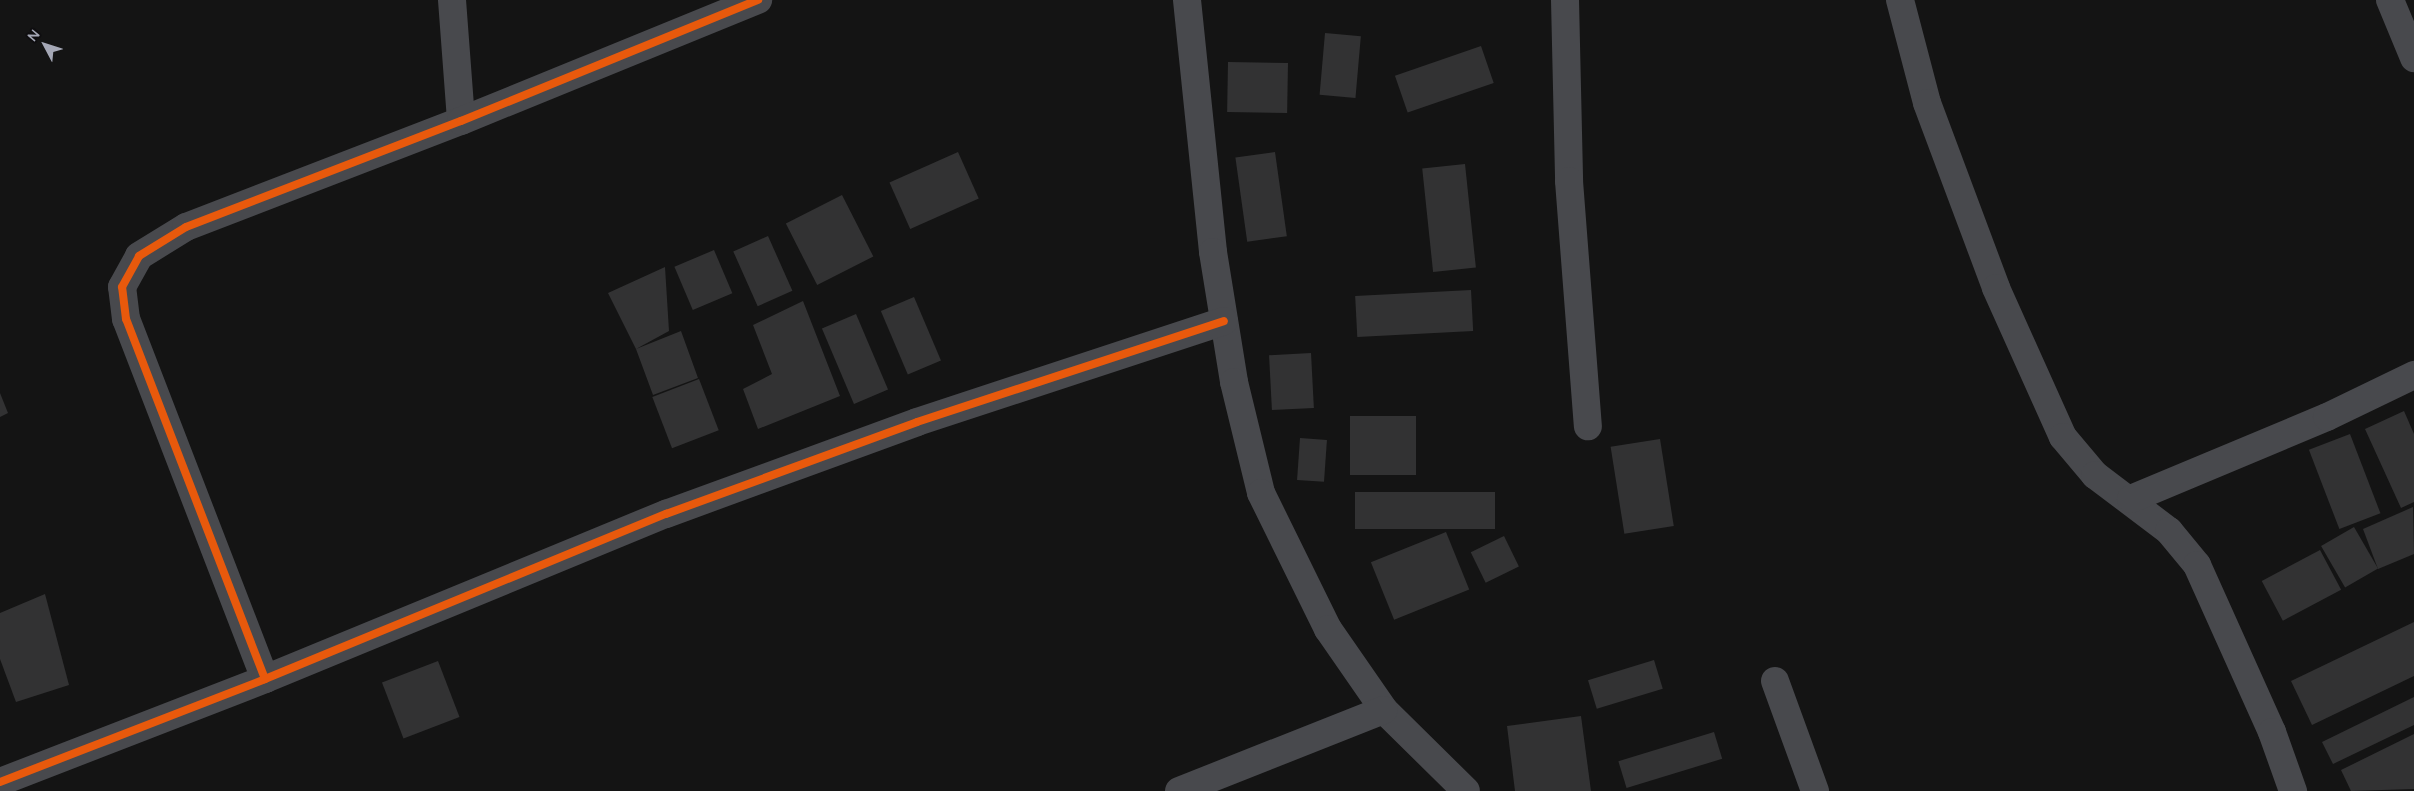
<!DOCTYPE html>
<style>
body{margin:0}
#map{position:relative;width:2414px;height:791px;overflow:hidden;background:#141414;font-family:Quicksand,sans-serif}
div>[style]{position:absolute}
.building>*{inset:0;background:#323233;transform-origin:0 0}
.street>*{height:28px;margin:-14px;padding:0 14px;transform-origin:14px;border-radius:14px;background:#48494d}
.cycleway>*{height:8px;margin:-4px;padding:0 4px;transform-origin:4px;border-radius:4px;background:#e8590c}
span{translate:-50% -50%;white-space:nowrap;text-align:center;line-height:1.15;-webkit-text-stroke:5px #0f0e10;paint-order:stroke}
.north{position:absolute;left:20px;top:20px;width:50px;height:50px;-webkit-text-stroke:4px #0f0e10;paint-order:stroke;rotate:310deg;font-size:14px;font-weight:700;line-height:20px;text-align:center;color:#a5a8b6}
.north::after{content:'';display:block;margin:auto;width:18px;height:22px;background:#a5a8b6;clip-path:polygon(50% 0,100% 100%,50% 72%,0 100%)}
</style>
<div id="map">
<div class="building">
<i style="left:1325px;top:33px;width:36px;height:62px;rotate:5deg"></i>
<i style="left:1481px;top:46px;width:39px;height:91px;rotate:71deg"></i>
<i style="left:1228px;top:62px;width:60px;height:50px;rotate:1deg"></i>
<i style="left:958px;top:152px;width:51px;height:75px;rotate:66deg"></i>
<i style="left:1275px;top:152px;width:85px;height:40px;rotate:82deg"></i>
<i style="left:1465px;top:164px;width:104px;height:43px;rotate:84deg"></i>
<i style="left:842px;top:195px;width:69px;height:63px;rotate:63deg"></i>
<i style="left:768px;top:236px;width:60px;height:38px;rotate:66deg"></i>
<i style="left:714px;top:250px;width:47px;height:43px;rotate:67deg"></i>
<i style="clip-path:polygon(665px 267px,669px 331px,636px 349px,681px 331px,698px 378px,653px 395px,636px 349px,608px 293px)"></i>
<i style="left:1471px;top:290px;width:41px;height:116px;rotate:87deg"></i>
<i style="left:914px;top:297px;width:69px;height:36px;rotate:67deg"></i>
<i style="clip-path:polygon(803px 301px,840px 396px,758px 429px,743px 389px,772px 374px,753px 325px)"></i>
<i style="left:856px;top:314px;width:82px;height:37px;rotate:67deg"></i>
<i style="left:1311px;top:353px;width:55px;height:42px;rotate:87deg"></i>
<i style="left:699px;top:379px;width:55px;height:50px;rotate:69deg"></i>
<i style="clip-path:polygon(0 393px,8px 413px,0 417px)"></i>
<i style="clip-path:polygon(2404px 411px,2414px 434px,2414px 502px,2401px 508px,2365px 429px)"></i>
<i style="left:1416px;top:416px;width:59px;height:66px;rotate:90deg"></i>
<i style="left:2350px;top:434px;width:85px;height:44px;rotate:69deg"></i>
<i style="left:1300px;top:438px;width:27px;height:42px;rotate:4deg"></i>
<i style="left:1660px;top:439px;width:88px;height:50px;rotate:81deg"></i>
<i style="left:1355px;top:492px;width:140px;height:37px"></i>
<i style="clip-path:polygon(2413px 507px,2414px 554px,2378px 569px,2363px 529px)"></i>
<i style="left:2354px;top:527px;width:48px;height:38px;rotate:60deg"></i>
<i style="left:1446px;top:532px;width:62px;height:81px;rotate:68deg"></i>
<i style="left:1504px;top:536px;width:34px;height:37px;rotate:64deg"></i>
<i style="left:2320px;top:550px;width:45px;height:66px;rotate:62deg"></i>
<i style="clip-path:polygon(45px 594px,69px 685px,16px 702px,0 659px,0 613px)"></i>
<i style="clip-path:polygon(2414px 622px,2414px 676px,2312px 725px,2291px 681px)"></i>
<i style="left:1654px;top:660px;width:30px;height:69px;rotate:73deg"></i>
<i style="left:438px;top:661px;width:60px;height:60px;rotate:69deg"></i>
<i style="clip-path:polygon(2414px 697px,2414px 725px,2333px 764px,2322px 742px)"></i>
<i style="clip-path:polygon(1581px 716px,1591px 791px,1515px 791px,1507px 726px)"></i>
<i style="left:1714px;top:732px;width:28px;height:100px;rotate:73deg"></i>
<i style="clip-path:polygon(2414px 734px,2414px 789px,2351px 791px,2341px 770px)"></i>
</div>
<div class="street">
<i style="left:452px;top:0;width:121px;rotate:85.7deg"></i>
<i style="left:1187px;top:0;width:253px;rotate:84.1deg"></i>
<i style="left:1213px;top:252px;width:132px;rotate:80.8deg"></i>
<i style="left:1234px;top:382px;width:114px;rotate:76.3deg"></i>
<i style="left:1261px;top:493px;width:152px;rotate:63.8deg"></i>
<i style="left:1328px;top:629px;width:98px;rotate:55.3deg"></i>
<i style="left:1384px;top:710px;width:115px;rotate:44.6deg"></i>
<i style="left:1565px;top:0;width:181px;rotate:88.7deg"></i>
<i style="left:1569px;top:181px;width:246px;rotate:85.6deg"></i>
<i style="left:1900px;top:0;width:106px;rotate:75.3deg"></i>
<i style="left:1927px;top:103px;width:197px;rotate:69.5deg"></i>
<i style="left:1996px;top:288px;width:163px;rotate:65.8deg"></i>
<i style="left:2063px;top:437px;width:50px;rotate:49.9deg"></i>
<i style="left:2095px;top:475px;width:93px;rotate:37.1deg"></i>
<i style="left:2169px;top:531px;width:44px;rotate:50.5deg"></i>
<i style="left:2197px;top:565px;width:183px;rotate:65.8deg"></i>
<i style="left:2272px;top:732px;width:63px;rotate:70.4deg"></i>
<i style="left:2390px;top:0;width:63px;rotate:67.5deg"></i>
<i style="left:2131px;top:499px;width:212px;rotate:-22.7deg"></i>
<i style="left:2327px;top:417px;width:97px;rotate:-25.8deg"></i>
<i style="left:265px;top:679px;width:386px;rotate:-111.1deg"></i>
<i style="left:126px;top:319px;width:32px;rotate:-97deg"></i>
<i style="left:122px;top:287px;width:35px;rotate:-61deg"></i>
<i style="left:139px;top:256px;width:55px;rotate:-31.7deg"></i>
<i style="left:186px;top:227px;width:295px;rotate:-21.1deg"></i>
<i style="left:461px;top:121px;width:321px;rotate:-22.2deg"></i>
<i style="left:1775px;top:681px;width:117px;rotate:70deg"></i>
<i style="left:0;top:782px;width:284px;rotate:-21.2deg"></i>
<i style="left:265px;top:679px;width:434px;rotate:-22.4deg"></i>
<i style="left:666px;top:514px;width:267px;rotate:-20.1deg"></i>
<i style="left:917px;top:422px;width:323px;rotate:-18.2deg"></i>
<i style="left:1179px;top:791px;width:220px;rotate:-21.6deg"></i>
</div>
<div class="cycleway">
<i style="left:265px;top:679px;width:386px;rotate:-111.1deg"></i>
<i style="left:126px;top:319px;width:32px;rotate:-97deg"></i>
<i style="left:122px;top:287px;width:35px;rotate:-61deg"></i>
<i style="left:139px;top:256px;width:55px;rotate:-31.7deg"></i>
<i style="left:186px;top:227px;width:295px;rotate:-21.1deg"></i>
<i style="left:461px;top:121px;width:321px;rotate:-22.2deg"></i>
<i style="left:0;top:782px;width:284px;rotate:-21.2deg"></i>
<i style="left:265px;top:679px;width:434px;rotate:-22.4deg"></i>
<i style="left:666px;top:514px;width:267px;rotate:-20.1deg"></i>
<i style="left:917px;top:422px;width:323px;rotate:-18.2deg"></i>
</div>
<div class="north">N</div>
</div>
